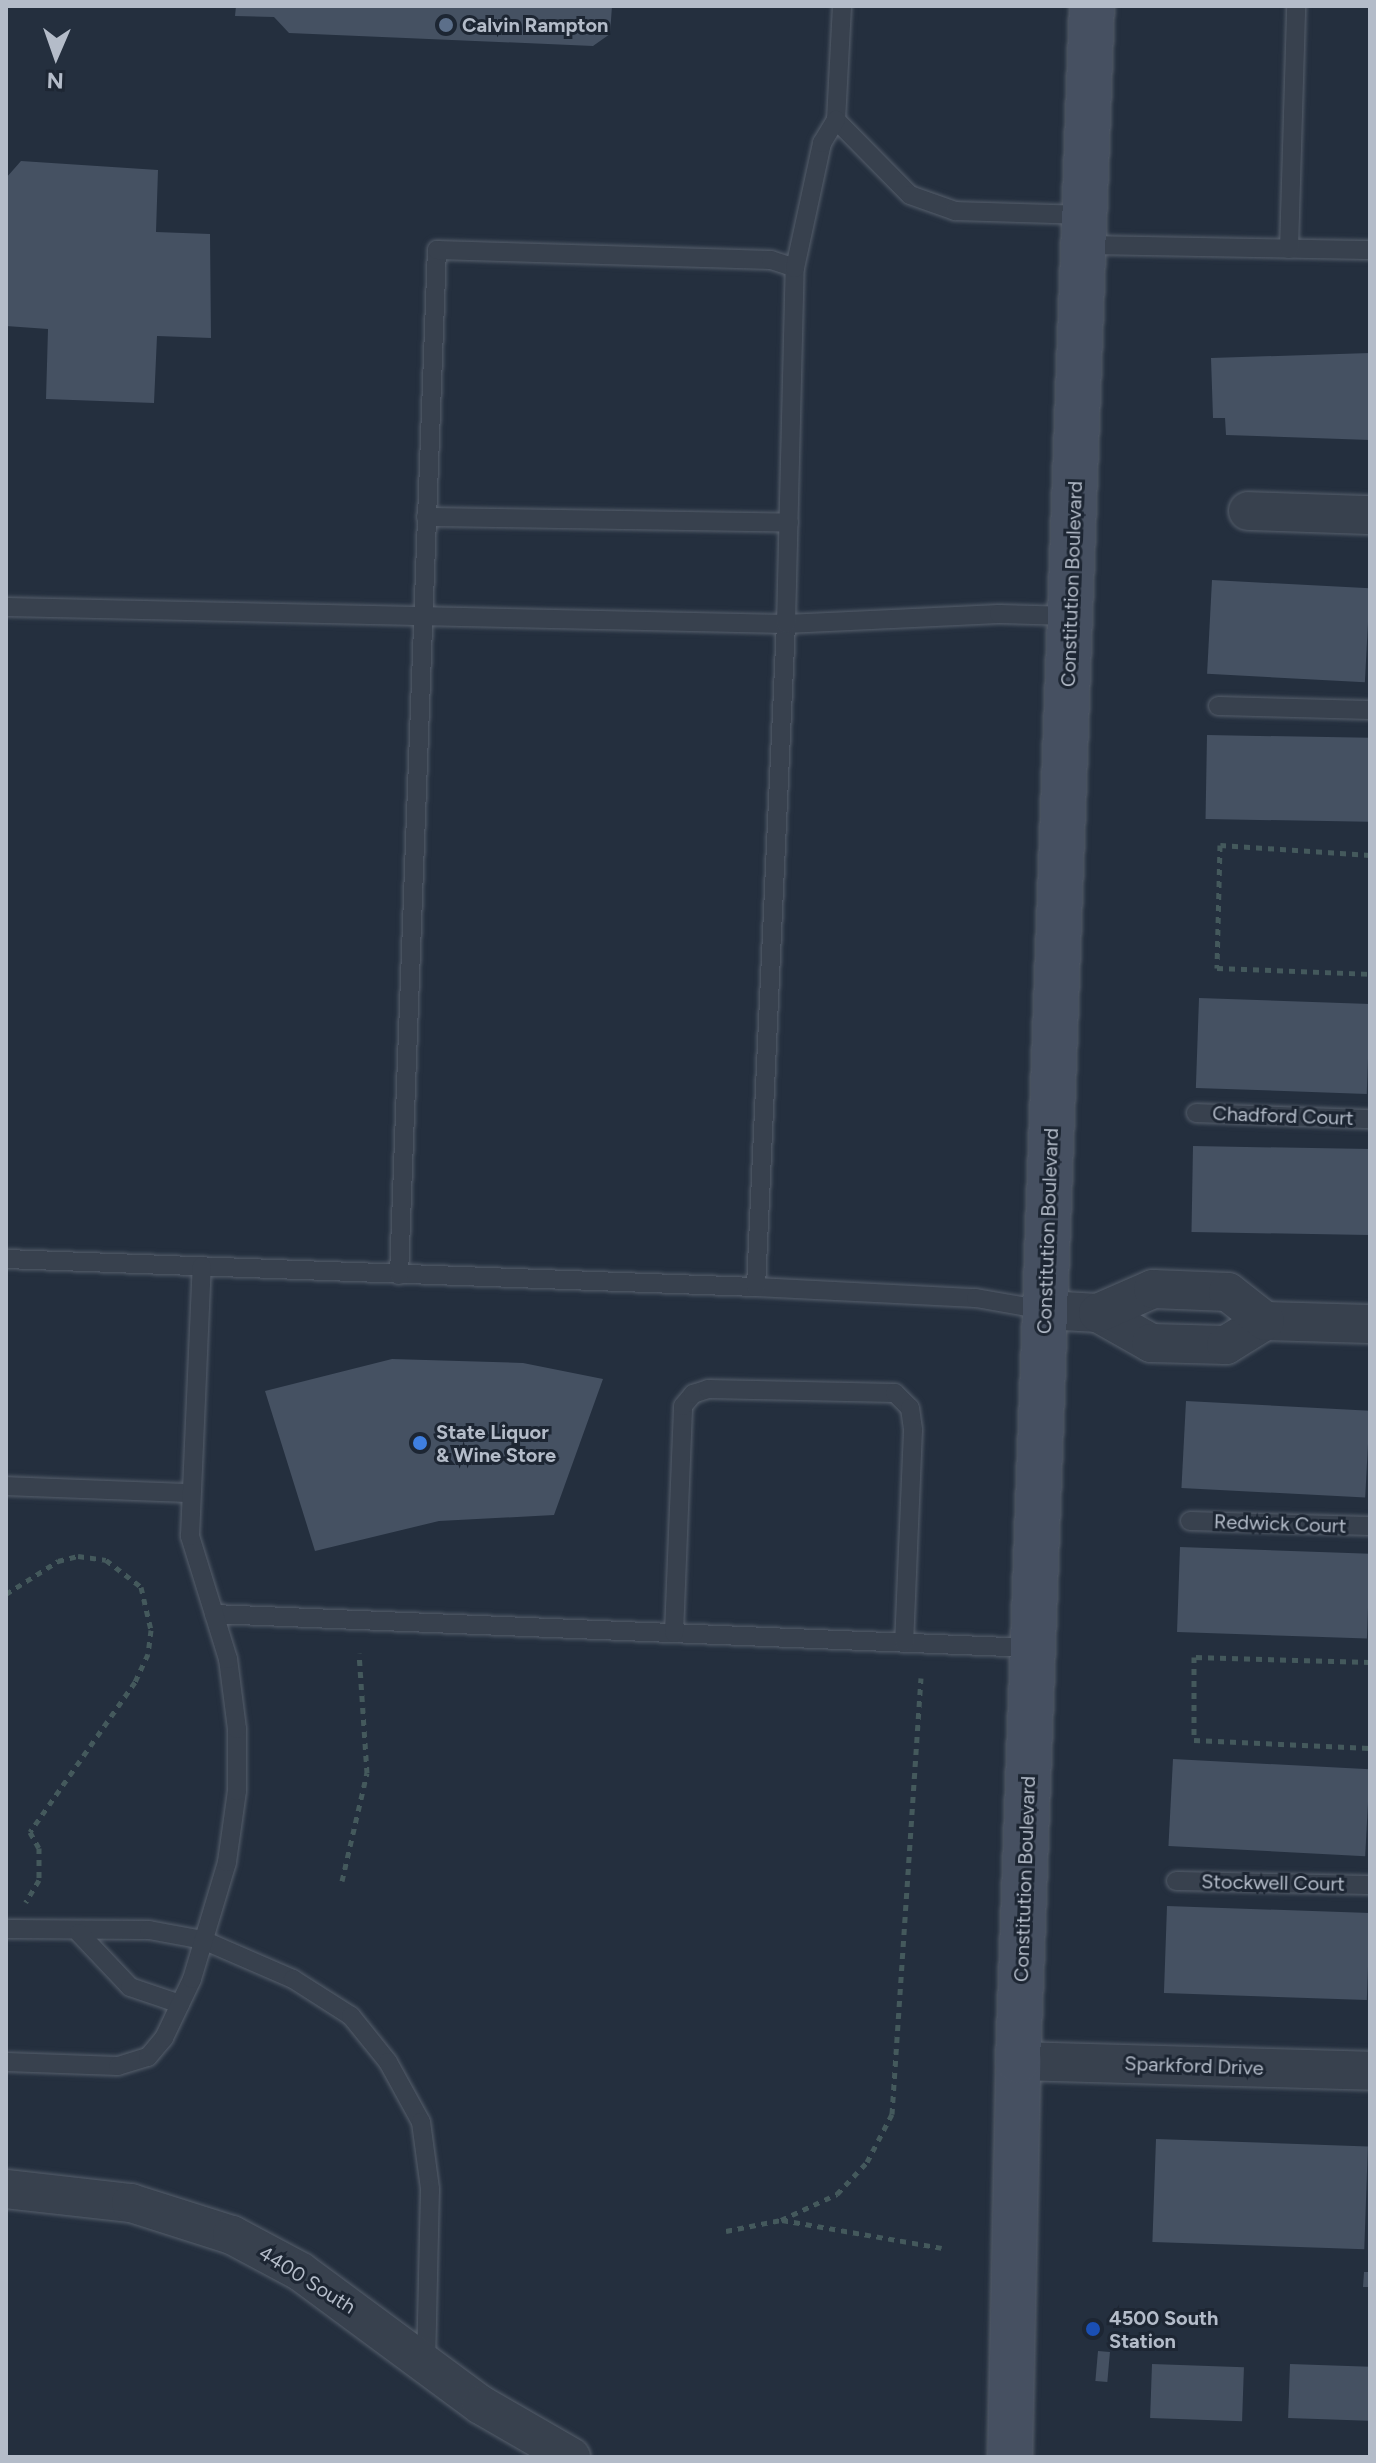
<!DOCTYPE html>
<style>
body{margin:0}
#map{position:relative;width:1376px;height:2463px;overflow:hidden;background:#242f3e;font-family:Figtree,sans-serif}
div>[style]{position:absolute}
.building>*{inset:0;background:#455162;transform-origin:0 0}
.path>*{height:5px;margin-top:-2.5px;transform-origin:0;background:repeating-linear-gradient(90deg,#44595c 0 6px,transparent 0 12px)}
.roads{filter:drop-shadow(0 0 2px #565f6c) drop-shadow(0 0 2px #565f6c)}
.service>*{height:18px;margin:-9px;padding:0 9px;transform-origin:9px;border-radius:9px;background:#38414e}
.minor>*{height:38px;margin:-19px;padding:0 19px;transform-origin:19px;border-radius:19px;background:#38414e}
.secondary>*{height:44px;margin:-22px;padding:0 22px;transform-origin:22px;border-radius:22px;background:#465061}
.dots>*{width:22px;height:22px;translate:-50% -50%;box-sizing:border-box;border:4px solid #1d2633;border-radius:50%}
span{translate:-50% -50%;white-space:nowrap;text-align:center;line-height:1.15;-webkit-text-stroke:6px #1d2633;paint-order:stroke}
.poi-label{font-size:20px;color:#b4bcc9;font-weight:700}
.left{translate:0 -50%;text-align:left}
.street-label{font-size:20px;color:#b4bcc9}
.frame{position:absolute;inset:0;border:8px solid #b4bcc9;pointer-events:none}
.north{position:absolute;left:16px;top:16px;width:80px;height:80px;-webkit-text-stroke:6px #1d2633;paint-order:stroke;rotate:182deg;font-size:22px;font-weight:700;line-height:32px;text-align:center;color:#b4bcc9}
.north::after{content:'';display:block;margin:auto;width:28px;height:36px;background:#b4bcc9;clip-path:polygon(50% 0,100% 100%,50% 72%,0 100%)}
</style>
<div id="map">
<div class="building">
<i style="clip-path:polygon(236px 6px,612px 6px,610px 34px,593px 46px,289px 33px,274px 17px,235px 16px)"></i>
<i style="clip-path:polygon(21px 161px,158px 170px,156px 232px,210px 234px,211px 338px,157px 336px,154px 403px,46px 399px,48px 329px,6px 326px,6px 178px)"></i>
<i style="clip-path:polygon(1370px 353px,1370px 440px,1226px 435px,1225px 418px,1213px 418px,1211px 358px)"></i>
<i style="left:1212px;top:580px;width:158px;height:94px;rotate:3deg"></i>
<i style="left:1207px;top:735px;width:163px;height:84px;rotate:1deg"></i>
<i style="left:1199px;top:998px;width:171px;height:90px;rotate:2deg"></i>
<i style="left:1193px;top:1146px;width:177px;height:86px;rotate:1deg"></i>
<i style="clip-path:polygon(392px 1359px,523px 1363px,603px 1379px,554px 1515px,439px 1521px,315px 1551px,265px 1391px)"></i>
<i style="left:1186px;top:1401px;width:184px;height:87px;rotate:3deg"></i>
<i style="left:1180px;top:1547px;width:190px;height:85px;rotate:2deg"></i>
<i style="left:1173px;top:1759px;width:197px;height:87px;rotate:3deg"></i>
<i style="left:1167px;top:1906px;width:203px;height:87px;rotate:2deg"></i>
<i style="left:1156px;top:2139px;width:212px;height:103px;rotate:2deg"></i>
<i style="clip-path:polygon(1364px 2272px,1370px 2272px,1370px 2287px,1363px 2287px)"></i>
<i style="left:1098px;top:2351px;width:12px;height:30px;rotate:5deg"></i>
<i style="left:1152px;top:2364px;width:92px;height:54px;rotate:2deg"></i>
<i style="left:1290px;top:2364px;width:80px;height:54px;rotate:2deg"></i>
</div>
<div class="path">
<i style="left:1370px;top:855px;width:150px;rotate:-176.2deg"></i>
<i style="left:1220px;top:845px;width:123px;rotate:91.4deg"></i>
<i style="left:1217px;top:968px;width:153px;rotate:2.2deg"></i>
<i style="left:6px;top:1594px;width:62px;rotate:-32.4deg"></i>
<i style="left:58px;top:1561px;width:21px;rotate:-14deg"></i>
<i style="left:78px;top:1556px;width:28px;rotate:8deg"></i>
<i style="left:106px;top:1560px;width:44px;rotate:37.6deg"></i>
<i style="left:141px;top:1587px;width:44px;rotate:76.9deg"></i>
<i style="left:151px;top:1630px;width:24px;rotate:97deg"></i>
<i style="left:148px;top:1654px;width:31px;rotate:115deg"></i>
<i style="left:135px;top:1682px;width:183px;rotate:125deg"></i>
<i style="left:30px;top:1832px;width:18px;rotate:61deg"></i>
<i style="left:39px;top:1848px;width:32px;rotate:90deg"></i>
<i style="left:39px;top:1880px;width:26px;rotate:121deg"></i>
<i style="left:1370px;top:1662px;width:176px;rotate:-178.4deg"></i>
<i style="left:1194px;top:1657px;width:83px;rotate:90deg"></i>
<i style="left:1194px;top:1740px;width:176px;rotate:2.6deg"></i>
<i style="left:342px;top:1881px;width:111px;rotate:-77deg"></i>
<i style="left:367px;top:1773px;width:120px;rotate:-93.8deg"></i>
<i style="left:782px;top:2220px;width:162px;rotate:9.9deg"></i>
<i style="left:726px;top:2231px;width:56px;rotate:-11.3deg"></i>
<i style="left:781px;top:2220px;width:62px;rotate:-24.9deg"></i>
<i style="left:837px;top:2194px;width:44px;rotate:-46.8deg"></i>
<i style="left:867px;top:2162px;width:54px;rotate:-62.5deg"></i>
<i style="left:892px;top:2114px;width:437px;rotate:-86.2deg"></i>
</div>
<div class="roads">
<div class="service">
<i style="left:842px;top:6px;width:114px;rotate:93deg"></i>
<i style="left:836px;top:120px;width:105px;rotate:45.4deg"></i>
<i style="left:910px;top:195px;width:48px;rotate:19.6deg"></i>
<i style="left:955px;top:211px;width:130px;rotate:1.8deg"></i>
<i style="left:1084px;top:245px;width:286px;rotate:1deg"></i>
<i style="left:1289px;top:249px;width:243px;rotate:-88.3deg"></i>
<i style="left:426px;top:517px;width:363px;rotate:0.9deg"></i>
<i style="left:6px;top:607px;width:780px;rotate:1.25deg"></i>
<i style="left:786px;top:624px;width:213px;rotate:-2.7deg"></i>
<i style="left:999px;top:614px;width:72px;rotate:1.6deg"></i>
<i style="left:1218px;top:706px;width:152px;rotate:1.5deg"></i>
<i style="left:1196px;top:1113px;width:174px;rotate:2deg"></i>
<i style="left:6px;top:1259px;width:751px;rotate:2.14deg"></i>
<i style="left:756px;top:1287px;width:220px;rotate:2.9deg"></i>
<i style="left:976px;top:1298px;width:70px;rotate:9.9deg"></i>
<i style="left:399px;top:1275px;width:1026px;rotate:-87.88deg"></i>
<i style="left:437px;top:250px;width:334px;rotate:1.7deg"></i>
<i style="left:771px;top:260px;width:25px;rotate:18deg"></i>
<i style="left:756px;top:1287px;width:664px;rotate:-87.41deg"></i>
<i style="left:786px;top:624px;width:356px;rotate:-88.6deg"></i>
<i style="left:795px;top:268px;width:128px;rotate:-77.8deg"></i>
<i style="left:822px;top:143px;width:27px;rotate:-59deg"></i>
<i style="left:6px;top:1486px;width:185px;rotate:2.2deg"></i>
<i style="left:1190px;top:1521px;width:180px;rotate:1.6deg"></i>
<i style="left:214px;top:1614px;width:820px;rotate:2.38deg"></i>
<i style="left:674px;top:1633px;width:227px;rotate:-87.7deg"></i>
<i style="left:683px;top:1406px;width:16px;rotate:-50deg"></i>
<i style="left:693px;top:1394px;width:16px;rotate:-18deg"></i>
<i style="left:708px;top:1389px;width:187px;rotate:1.2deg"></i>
<i style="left:895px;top:1393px;width:21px;rotate:45deg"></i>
<i style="left:910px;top:1408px;width:22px;rotate:82deg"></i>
<i style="left:913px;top:1430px;width:213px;rotate:92.4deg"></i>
<i style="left:1176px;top:1881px;width:194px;rotate:1.2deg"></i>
<i style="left:6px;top:1929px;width:143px;rotate:0.4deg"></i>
<i style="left:149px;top:1930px;width:55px;rotate:10.5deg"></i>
<i style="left:203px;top:1940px;width:98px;rotate:23.4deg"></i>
<i style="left:293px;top:1979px;width:69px;rotate:32.5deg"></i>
<i style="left:351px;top:2016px;width:59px;rotate:51.2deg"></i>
<i style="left:388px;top:2062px;width:68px;rotate:61.2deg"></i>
<i style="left:421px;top:2122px;width:68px;rotate:82.3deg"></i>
<i style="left:430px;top:2189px;width:174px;rotate:91.3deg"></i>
<i style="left:79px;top:1933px;width:74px;rotate:46.6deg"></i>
<i style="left:130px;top:1987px;width:53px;rotate:18.8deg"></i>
<i style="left:6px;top:2062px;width:112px;rotate:2deg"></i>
<i style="left:118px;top:2066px;width:31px;rotate:-17deg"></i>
<i style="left:148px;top:2057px;width:25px;rotate:-50deg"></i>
<i style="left:164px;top:2038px;width:65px;rotate:-64.6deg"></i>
<i style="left:192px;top:1979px;width:122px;rotate:-73.3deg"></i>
<i style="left:227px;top:1862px;width:72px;rotate:-82deg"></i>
<i style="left:237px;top:1791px;width:62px;rotate:-90deg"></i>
<i style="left:237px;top:1729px;width:71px;rotate:-97.3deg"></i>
<i style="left:228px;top:1659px;width:129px;rotate:-107.2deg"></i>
<i style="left:190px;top:1536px;width:270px;rotate:-87.5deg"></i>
</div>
<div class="minor">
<i style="left:1248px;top:511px;width:122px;rotate:1.9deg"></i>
<i style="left:1045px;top:1310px;width:53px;rotate:3.2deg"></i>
<i style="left:1098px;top:1313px;width:61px;rotate:29.5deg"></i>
<i style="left:1151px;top:1343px;width:75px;rotate:1.5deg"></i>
<i style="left:1226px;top:1345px;width:46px;rotate:-31.6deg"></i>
<i style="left:1265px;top:1321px;width:105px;rotate:1.6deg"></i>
<i style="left:1098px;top:1313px;width:60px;rotate:-23.6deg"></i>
<i style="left:1153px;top:1289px;width:75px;rotate:2.3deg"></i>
<i style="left:1228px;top:1292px;width:47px;rotate:38.1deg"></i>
<i style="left:1018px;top:2061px;width:352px;rotate:1.6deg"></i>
<i style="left:6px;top:2189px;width:126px;rotate:6.4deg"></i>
<i style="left:131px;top:2203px;width:106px;rotate:17.6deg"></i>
<i style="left:232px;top:2235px;width:78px;rotate:28.2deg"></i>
<i style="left:301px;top:2272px;width:224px;rotate:36.5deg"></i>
<i style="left:481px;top:2405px;width:104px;rotate:30deg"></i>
</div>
<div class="secondary">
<i style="left:1010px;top:2457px;width:396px;rotate:-88.8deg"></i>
<i style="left:1018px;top:2061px;width:2056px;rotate:-87.94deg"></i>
</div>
</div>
<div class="dots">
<i style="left:446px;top:25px;background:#5c6f8a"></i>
<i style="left:420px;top:1443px;background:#3f7fe0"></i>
<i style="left:1093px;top:2329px;background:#1a4fb4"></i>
</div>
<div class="poi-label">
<span class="left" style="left:462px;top:25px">Calvin Rampton</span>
<span class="left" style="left:436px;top:1444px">State Liquor<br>&amp; Wine Store</span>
<span class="left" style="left:1109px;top:2330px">4500 South<br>Station</span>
</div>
<div class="street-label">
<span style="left:1072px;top:584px;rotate:-88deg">Constitution Boulevard</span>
<span style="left:1283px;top:1116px;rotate:2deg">Chadford Court</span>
<span style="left:1048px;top:1231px;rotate:-88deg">Constitution Boulevard</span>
<span style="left:1280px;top:1524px;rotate:2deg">Redwick Court</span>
<span style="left:1025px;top:1879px;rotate:-88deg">Constitution Boulevard</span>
<span style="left:1273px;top:1883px;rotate:1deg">Stockwell Court</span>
<span style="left:1194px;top:2066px;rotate:2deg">Sparkford Drive</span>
<span style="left:307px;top:2280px;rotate:32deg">4400 South</span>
</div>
<div class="frame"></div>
<div class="north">N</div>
</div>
